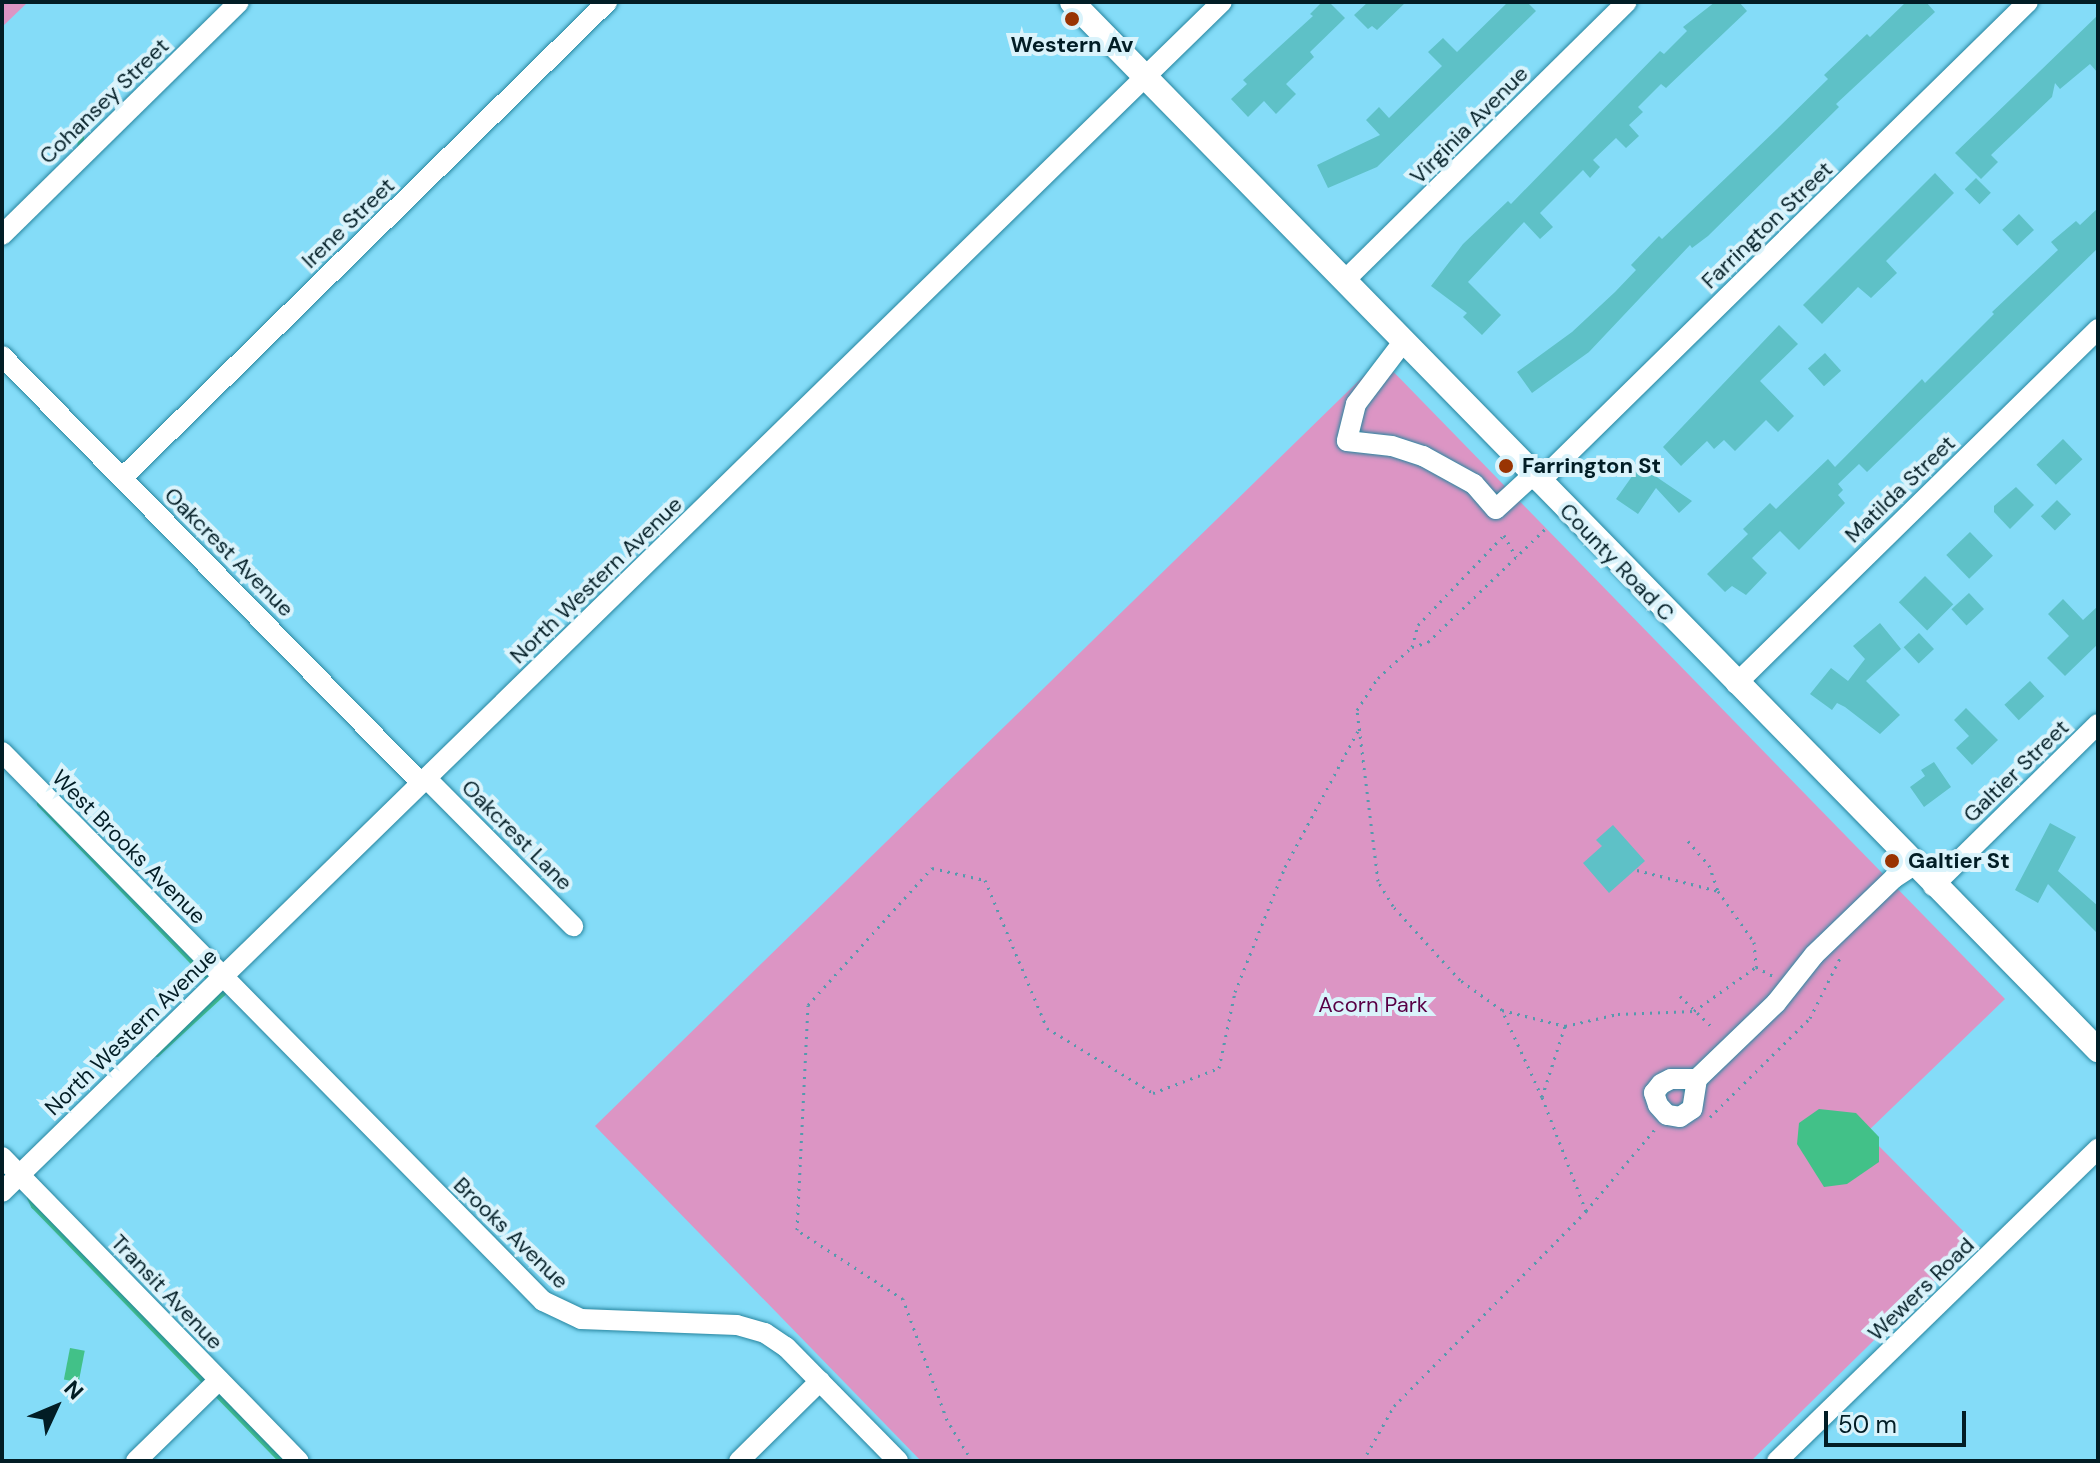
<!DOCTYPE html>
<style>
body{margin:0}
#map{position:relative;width:2100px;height:1463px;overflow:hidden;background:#84dcf8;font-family:"DM Sans",sans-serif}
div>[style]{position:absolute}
.green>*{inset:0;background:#dc95c4}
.water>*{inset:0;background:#42c188;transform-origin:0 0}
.stream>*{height:6px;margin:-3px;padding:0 3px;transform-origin:3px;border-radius:3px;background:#42c188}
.building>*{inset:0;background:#5ec1c7;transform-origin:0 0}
.path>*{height:3px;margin-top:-1.5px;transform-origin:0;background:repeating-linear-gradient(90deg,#5699ad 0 2px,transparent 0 8px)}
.roads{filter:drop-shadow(0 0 2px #27859f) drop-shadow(0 0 2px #27859f)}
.minor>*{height:20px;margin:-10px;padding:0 10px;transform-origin:10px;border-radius:10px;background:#fff}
.major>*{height:24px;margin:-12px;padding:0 12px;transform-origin:12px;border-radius:12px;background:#fff}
.dots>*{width:22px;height:22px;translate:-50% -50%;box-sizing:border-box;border:4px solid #daf3fb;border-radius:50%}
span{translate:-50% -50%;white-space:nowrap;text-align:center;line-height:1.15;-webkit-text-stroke:8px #daf3fb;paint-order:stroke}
.poi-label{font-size:22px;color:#021d25;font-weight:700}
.left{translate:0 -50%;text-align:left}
.street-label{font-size:22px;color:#021d25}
.park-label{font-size:22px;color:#580045}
.frame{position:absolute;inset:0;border:4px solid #021d25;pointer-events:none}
.north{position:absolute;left:16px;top:1367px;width:80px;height:80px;-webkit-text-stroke:6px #daf3fb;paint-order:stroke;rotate:46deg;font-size:22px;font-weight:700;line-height:32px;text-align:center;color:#021d25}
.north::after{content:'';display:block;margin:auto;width:28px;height:36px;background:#021d25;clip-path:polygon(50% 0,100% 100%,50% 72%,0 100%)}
.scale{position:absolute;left:1824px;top:1411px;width:142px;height:36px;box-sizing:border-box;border:4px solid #021d25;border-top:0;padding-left:10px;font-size:24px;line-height:28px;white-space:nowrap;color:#021d25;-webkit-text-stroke:6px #daf3fb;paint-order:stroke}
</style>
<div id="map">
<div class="green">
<i style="clip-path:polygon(2px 2px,28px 2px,2px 27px)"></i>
<i style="clip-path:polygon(1381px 359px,2005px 999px,1866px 1133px,1974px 1242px,1751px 1461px,921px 1461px,595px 1126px)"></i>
</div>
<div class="water">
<i style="clip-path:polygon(1819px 1109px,1856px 1113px,1879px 1137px,1879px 1162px,1847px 1184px,1824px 1187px,1797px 1144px,1799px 1123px)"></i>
<i style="left:70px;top:1348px;width:15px;height:32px;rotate:11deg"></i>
</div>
<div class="stream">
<i style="left:80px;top:150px;width:22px;rotate:-85deg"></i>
<i style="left:40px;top:804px;width:263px;rotate:45.9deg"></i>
<i style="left:223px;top:993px;width:90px;rotate:137.3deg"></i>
<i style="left:30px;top:1198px;width:9px;rotate:63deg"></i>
<i style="left:34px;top:1206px;width:356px;rotate:45.8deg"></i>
</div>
<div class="building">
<i style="clip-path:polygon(1322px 2px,1329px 2px,1345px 18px,1310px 52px,1314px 57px,1286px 84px,1296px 94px,1276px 114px,1264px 101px,1248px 117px,1231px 99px,1247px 84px,1243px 80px,1313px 16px,1310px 14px)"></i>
<i style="clip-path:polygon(1368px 2px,1406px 2px,1377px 30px,1372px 26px,1368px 29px,1354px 15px)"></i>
<i style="clip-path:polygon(1508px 2px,1527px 2px,1536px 11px,1377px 167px,1328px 188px,1317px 165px,1380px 135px,1366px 120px,1379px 107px,1389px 118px,1442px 66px,1428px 52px,1443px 38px,1457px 52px)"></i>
<i style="clip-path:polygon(1715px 2px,1739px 2px,1747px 11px,1666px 88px,1661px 84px,1638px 107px,1643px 112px,1629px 125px,1639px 136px,1626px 148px,1616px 138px,1593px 160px,1600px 167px,1590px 178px,1583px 170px,1540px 213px,1553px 227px,1540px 239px,1524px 222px,1468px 282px,1501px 315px,1482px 335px,1463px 317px,1467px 313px,1431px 286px,1463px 244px,1508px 201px,1511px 204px,1660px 51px,1664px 54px,1687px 31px,1683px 27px)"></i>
<i style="clip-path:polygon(1906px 2px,1926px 2px,1935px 12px,1836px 104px,1839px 107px,1708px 236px,1692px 248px,1690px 245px,1589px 352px,1532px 393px,1517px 372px,1572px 332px,1615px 292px,1636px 270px,1631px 265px,1659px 236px,1662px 239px,1777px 129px,1828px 79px,1824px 75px,1867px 34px,1870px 37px)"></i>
<i style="clip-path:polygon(2098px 15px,2098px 73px,2090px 64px,2060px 89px,2055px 83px,2052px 97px,1991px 155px,1998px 162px,1981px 179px,1955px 153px)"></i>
<i style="clip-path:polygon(1935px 173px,1954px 193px,1886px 261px,1897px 273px,1871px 298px,1858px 287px,1822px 324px,1803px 305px)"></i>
<i style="left:1976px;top:178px;width:21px;height:16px;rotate:45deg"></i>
<i style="clip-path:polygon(2098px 208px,2098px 248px,1867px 472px,1859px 464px,1838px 484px,1843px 490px,1838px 495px,1845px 503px,1799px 550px,1780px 531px,1752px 558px,1767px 573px,1746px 595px,1732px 586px,1725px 592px,1707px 574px,1748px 534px,1743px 529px,1770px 503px,1776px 509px,1828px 459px,1835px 467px,1922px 379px,1925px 383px,1994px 314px,1992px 312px,2058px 250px,2051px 242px,2076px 221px,2080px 225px)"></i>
<i style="left:2019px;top:214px;width:22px;height:23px;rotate:47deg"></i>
<i style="clip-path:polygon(1779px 325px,1798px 344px,1760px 381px,1794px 416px,1778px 432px,1766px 420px,1735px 451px,1724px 440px,1714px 449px,1707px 441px,1681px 466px,1663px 447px)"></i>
<i style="left:1825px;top:353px;width:24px;height:23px;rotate:48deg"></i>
<i style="left:2063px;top:439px;width:28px;height:37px;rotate:46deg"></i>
<i style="clip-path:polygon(1640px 465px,1661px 480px,1692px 501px,1679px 513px,1656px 488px,1638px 514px,1616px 499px)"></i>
<i style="clip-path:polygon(2016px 487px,2034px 505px,2010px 529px,1994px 512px,1994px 506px)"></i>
<i style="left:2057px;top:500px;width:20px;height:23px;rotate:45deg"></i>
<i style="left:1970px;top:532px;width:33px;height:33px;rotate:46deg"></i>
<i style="left:1925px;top:576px;width:40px;height:37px;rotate:45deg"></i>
<i style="left:1969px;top:593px;width:22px;height:24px;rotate:47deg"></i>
<i style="clip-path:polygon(2063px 599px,2083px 620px,2098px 606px,2098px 644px,2065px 676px,2047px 658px,2069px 636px,2048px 614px)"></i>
<i style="clip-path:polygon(1880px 623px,1901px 649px,1866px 681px,1900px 715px,1880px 734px,1845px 707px,1837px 703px,1832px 710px,1810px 694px,1831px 668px,1848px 681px,1865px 659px,1853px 646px)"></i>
<i style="left:1919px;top:633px;width:22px;height:21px;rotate:47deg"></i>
<i style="left:2030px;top:681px;width:21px;height:35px;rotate:47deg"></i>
<i style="clip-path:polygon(1966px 708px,1998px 740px,1972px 765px,1956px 748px,1969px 736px,1954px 720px)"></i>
<i style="clip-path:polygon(1934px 762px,1951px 787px,1924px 807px,1910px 787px,1925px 776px,1921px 770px)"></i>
<i style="clip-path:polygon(2050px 823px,2076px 837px,2058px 871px,2098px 906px,2098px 934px,2048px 884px,2038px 903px,2015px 890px)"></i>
<i style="clip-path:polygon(1613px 825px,1645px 861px,1609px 893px,1583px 863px,1602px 846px,1596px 840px)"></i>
</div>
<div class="path">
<i style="left:1412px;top:647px;width:23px;rotate:-75deg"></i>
<i style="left:1418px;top:625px;width:124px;rotate:-46.3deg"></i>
<i style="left:1504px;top:535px;width:25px;rotate:61deg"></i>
<i style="left:1688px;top:841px;width:32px;rotate:49deg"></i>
<i style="left:1709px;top:865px;width:28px;rotate:71deg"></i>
<i style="left:1718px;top:891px;width:62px;rotate:54.8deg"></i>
<i style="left:1754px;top:942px;width:25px;rotate:85deg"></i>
<i style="left:1637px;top:870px;width:84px;rotate:14.5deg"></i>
<i style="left:1680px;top:996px;width:43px;rotate:44.1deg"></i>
<i style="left:1502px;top:1010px;width:65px;rotate:14.3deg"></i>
<i style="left:1542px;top:1097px;width:96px;rotate:-114.7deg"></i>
<i style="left:1502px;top:1010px;width:52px;rotate:-144.5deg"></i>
<i style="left:1460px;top:980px;width:100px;rotate:-132.2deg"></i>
<i style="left:1393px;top:906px;width:29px;rotate:-121deg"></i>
<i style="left:1378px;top:881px;width:172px;rotate:-97deg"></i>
<i style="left:1357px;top:710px;width:38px;rotate:-57deg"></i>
<i style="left:1378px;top:678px;width:46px;rotate:-42.4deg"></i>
<i style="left:1412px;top:647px;width:17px;rotate:-17deg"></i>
<i style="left:1428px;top:642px;width:168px;rotate:-44deg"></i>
<i style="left:1710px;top:1117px;width:141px;rotate:-44.7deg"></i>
<i style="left:1810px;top:1018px;width:67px;rotate:-63.4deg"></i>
<i style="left:1586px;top:1211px;width:109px;rotate:-49.9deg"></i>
<i style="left:972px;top:1461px;width:48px;rotate:-121.4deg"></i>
<i style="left:947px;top:1420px;width:129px;rotate:-110deg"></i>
<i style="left:903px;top:1299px;width:126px;rotate:-146.9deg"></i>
<i style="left:797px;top:1230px;width:225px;rotate:-87.2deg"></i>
<i style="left:808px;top:1005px;width:185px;rotate:-47.9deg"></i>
<i style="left:932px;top:868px;width:54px;rotate:12.8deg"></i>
<i style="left:985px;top:880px;width:160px;rotate:67.3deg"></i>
<i style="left:1047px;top:1028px;width:124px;rotate:31.5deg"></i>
<i style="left:1153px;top:1093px;width:71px;rotate:-20.7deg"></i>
<i style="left:1219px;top:1068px;width:78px;rotate:-78.1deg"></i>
<i style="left:1235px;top:992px;width:135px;rotate:-68.2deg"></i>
<i style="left:1285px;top:867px;width:157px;rotate:-61.8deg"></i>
<i style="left:1363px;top:1461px;width:63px;rotate:-60.6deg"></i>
<i style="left:1394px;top:1406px;width:274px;rotate:-45.4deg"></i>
<i style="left:1586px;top:1211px;width:122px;rotate:-111.1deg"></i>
<i style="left:1542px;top:1097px;width:75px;rotate:-72.1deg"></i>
<i style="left:1565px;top:1026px;width:54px;rotate:-12.8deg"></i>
<i style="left:1618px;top:1014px;width:76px;rotate:-2.3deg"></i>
<i style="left:1694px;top:1011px;width:76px;rotate:-35.4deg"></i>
<i style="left:1756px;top:967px;width:19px;rotate:28deg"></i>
</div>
<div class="roads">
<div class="minor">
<i style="left:2px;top:235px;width:332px;rotate:-44.5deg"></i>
<i style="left:1344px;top:281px;width:397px;rotate:-44.6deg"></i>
<i style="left:1403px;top:342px;width:78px;rotate:127.2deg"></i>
<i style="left:1356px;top:404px;width:38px;rotate:104deg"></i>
<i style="left:1347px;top:441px;width:45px;rotate:6.3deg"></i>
<i style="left:1392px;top:446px;width:33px;rotate:18deg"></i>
<i style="left:1423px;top:456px;width:58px;rotate:28.8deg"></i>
<i style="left:1474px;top:484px;width:33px;rotate:49deg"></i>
<i style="left:1496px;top:509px;width:50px;rotate:-42.6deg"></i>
<i style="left:2px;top:356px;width:598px;rotate:45.54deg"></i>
<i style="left:122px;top:478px;width:680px;rotate:-44.46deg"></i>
<i style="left:1539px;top:482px;width:685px;rotate:-44.47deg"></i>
<i style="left:1736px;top:684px;width:507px;rotate:-44.44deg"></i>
<i style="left:2px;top:752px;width:771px;rotate:45.42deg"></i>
<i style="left:543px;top:1301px;width:42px;rotate:25.3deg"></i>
<i style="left:581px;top:1319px;width:156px;rotate:2.2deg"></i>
<i style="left:737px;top:1325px;width:29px;rotate:16deg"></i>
<i style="left:765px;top:1333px;width:25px;rotate:34deg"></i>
<i style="left:786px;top:1347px;width:160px;rotate:45.5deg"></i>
<i style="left:426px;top:778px;width:209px;rotate:45.2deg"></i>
<i style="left:1933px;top:886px;width:231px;rotate:-44.5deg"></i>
<i style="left:1697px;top:1079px;width:30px;rotate:99deg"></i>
<i style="left:1692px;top:1109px;width:14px;rotate:146deg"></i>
<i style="left:1680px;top:1117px;width:13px;rotate:-171deg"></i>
<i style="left:1667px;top:1115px;width:13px;rotate:-132deg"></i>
<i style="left:1658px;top:1105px;width:13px;rotate:-108deg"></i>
<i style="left:1654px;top:1093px;width:11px;rotate:-52deg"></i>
<i style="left:1661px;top:1084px;width:11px;rotate:-27deg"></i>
<i style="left:1671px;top:1079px;width:26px"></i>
<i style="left:1697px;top:1079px;width:110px;rotate:-43.9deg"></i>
<i style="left:1776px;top:1003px;width:61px;rotate:-51.6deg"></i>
<i style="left:1814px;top:955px;width:111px;rotate:-43.9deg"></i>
<i style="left:1894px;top:878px;width:24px;rotate:-33deg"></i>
<i style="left:2px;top:1157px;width:425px;rotate:45.7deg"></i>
<i style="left:2px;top:1192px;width:1704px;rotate:-44.29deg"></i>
<i style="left:136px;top:1461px;width:116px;rotate:-44.3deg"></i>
<i style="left:739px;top:1461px;width:114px;rotate:-44.6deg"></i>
<i style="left:1777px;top:1461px;width:448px;rotate:-44.2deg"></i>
</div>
<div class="major">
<i style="left:1072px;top:2px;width:1467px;rotate:45.61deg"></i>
</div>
</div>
<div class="dots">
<i style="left:1072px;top:19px;background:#993403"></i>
<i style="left:1506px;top:466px;background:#993403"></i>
<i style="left:1892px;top:861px;background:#993403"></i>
</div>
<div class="poi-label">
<span style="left:1072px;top:45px">Western Av</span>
<span class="left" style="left:1522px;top:466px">Farrington St</span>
<span class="left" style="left:1908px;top:861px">Galtier St</span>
</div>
<div class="street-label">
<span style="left:104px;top:101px;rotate:-44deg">Cohansey Street</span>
<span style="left:1469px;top:125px;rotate:-45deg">Virginia Avenue</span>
<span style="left:348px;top:223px;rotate:-44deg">Irene Street</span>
<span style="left:1767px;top:225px;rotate:-44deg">Farrington Street</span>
<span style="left:1900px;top:489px;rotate:-44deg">Matilda Street</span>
<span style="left:229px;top:552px;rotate:45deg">Oakcrest Avenue</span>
<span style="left:1617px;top:562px;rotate:46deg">County Road C</span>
<span style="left:596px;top:580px;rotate:-44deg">North Western Avenue</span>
<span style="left:2016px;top:771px;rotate:-44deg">Galtier Street</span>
<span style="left:517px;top:835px;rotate:45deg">Oakcrest Lane</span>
<span style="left:129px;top:847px;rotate:45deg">West Brooks Avenue</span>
<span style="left:131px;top:1032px;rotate:-44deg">North Western Avenue</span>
<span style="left:511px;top:1233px;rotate:44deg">Brooks Avenue</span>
<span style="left:1921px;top:1289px;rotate:-44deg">Wewers Road</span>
<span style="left:167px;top:1292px;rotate:46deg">Transit Avenue</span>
</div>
<div class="park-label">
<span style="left:1373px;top:1005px">Acorn Park</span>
</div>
<div class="frame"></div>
<div class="north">N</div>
<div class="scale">50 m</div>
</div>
